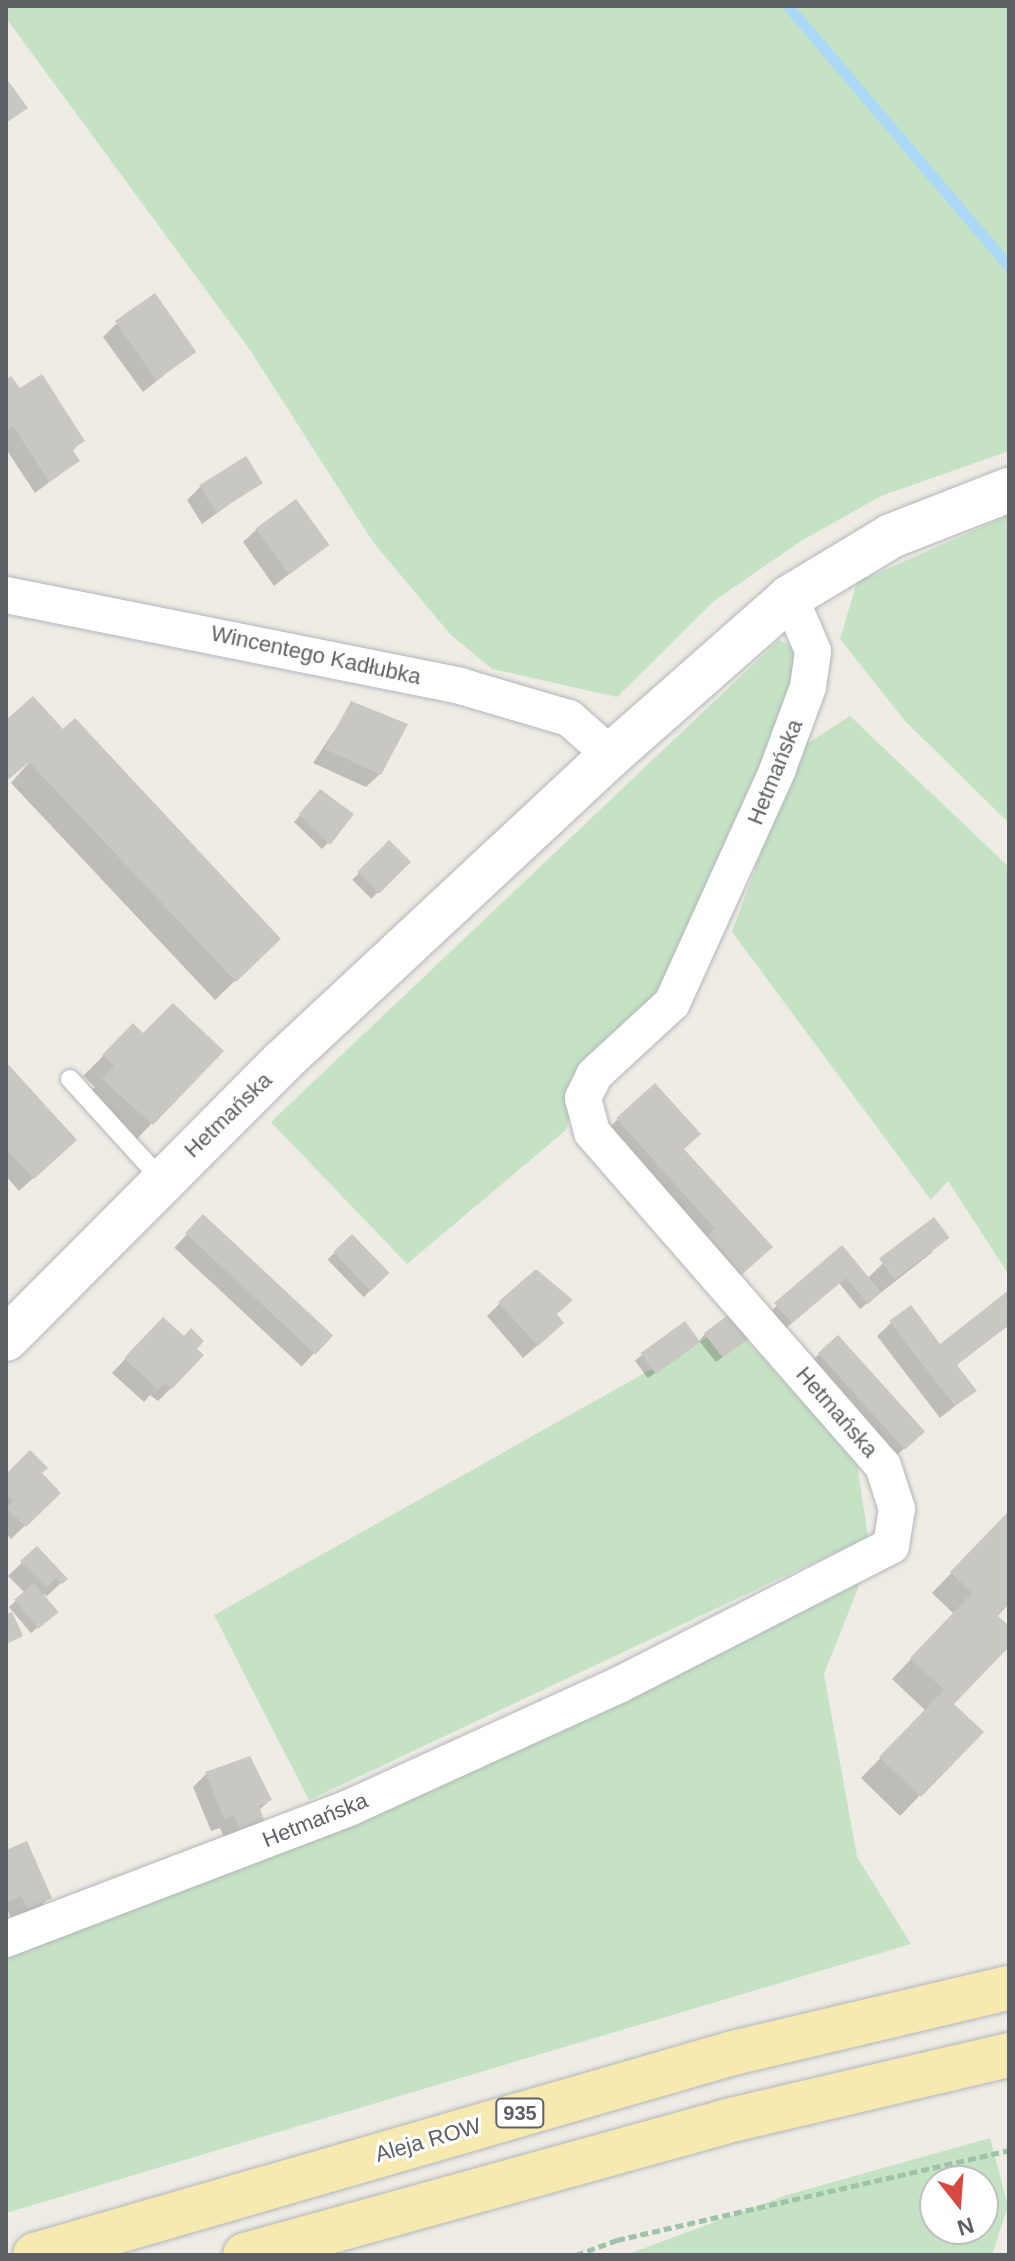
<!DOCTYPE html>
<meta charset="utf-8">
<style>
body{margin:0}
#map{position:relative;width:1015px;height:2261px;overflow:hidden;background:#eeece5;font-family:Helvetica,sans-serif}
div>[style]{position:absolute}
.green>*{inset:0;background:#c5e3c4}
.shadow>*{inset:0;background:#0003;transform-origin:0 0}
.stream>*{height:11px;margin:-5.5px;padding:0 5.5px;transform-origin:5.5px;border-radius:5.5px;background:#acd8f7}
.building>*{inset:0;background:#c9c7c2;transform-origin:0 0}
.path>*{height:5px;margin-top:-2.5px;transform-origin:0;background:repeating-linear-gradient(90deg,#9ec3a8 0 8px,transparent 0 12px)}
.roads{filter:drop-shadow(0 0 2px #b2b5b9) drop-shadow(0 0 2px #b2b5b9)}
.lane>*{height:18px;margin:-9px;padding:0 9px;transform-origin:9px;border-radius:9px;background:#fff}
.street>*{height:36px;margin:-18px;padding:0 18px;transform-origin:18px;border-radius:18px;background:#fff}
.secondary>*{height:44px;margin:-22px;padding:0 22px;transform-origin:22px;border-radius:22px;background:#fff}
.primary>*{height:44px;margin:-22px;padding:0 22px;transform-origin:22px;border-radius:22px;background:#f7eab1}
span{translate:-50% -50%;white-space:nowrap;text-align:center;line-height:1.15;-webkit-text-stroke:6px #fff;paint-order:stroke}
.shield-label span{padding:2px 6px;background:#fff;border:2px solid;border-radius:6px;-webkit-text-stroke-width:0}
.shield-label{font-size:20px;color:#5d6064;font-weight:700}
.street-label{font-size:22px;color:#5d6064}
.frame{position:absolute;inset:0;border:8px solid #5d6064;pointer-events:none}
.north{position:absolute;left:919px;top:2165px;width:80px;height:80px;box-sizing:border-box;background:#fff;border:2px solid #bebfc1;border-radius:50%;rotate:163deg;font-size:22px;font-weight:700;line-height:32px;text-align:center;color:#5d6064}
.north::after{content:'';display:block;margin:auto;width:28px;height:36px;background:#d84941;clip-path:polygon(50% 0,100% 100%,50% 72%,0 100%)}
</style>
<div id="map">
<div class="green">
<i style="clip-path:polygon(6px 6px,1009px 6px,1009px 451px,881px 496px,801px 541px,714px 601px,617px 697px,492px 669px,450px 634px,373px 542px,250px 350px,6px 18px)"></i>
<i style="clip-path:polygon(1009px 515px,1009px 823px,905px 721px,840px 639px,857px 582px)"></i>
<i style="clip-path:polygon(779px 640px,794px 648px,797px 659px,791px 694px,659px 998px,578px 1084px,566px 1130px,407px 1264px,271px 1122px)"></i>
<i style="clip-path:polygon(850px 716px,1009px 867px,1009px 1275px,948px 1181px,931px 1200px,732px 932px,799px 749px)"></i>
<i style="clip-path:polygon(732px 1324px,857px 1463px,868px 1537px,309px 1800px,214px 1615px)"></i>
<i style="clip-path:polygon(862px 1578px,824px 1674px,857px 1857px,911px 1944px,6px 2213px,6px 1956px,436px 1789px)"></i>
<i style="clip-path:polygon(evenodd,990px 2138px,1008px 2206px,992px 2255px,626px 2255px,787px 2195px,990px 2138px,935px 2181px,983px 2181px,983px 2229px,935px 2229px,935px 2181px)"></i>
</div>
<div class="shadow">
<i style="clip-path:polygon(116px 324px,194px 351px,143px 392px,103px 337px)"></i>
<i style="clip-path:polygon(6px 382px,82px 441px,71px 452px,77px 461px,35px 493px,6px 449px)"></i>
<i style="clip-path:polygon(260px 482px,202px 524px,187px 500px,200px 487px)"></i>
<i style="clip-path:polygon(257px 529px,326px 545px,274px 586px,243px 542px)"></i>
<i style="clip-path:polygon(33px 699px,60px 729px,56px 739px,75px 721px,278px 939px,215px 1000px,11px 783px,44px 745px,6px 780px,6px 723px)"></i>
<i style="clip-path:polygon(352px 704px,380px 774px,366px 787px,313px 763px)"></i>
<i style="clip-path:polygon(314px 798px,328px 843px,322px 849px,294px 822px)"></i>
<i style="left:389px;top:843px;width:27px;height:52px;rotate:45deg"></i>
<i style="clip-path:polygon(133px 1026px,143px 1036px,221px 1051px,132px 1144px,84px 1100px,95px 1087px,83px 1076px)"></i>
<i style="clip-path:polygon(6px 1065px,61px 1153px,19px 1191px,6px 1176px)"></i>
<i style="clip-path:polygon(617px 1120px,682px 1149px,770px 1247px,725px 1289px,604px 1133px)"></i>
<i style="left:203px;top:1217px;width:174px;height:42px;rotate:43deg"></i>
<i style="left:352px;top:1236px;width:52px;height:34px;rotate:46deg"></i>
<i style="clip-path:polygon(842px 1248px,867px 1279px,883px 1263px,934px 1251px,860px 1309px,839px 1283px,778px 1335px,763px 1318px)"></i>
<i style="clip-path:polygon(1009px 1293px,1009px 1325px,955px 1366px,974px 1391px,940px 1418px,877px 1336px,891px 1323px,940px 1346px)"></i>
<i style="clip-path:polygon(500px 1303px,555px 1315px,548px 1336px,523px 1358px,487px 1316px)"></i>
<i style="left:685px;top:1324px;width:22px;height:62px;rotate:54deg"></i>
<i style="clip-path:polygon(150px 1333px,171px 1388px,158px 1401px,150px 1395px,144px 1402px,112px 1373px)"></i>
<i style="clip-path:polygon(705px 1334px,746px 1340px,716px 1362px,699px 1341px)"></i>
<i style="left:838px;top:1337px;width:127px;height:45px;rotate:48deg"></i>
<i style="clip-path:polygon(39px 1473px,59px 1493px,11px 1539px,6px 1534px,6px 1477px)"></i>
<i style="clip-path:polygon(1009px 1513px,1009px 1601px,995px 1616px,1009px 1629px,1009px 1644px,952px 1704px,981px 1732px,900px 1816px,861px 1778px,926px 1711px,892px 1679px,954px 1614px,932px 1593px)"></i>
<i style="clip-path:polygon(36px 1549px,65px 1579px,47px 1596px,38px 1591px,49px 1618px,31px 1633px,9px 1607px,25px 1593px,8px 1576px)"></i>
<i style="clip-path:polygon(206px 1774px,270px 1800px,258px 1811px,262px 1820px,248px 1833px,226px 1842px,220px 1828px,211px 1831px,193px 1787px)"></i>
<i style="clip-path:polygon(6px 1852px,49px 1898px,36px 1911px,13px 1921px,6px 1908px)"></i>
</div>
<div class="stream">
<i style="left:788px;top:6px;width:342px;rotate:49.7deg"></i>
</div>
<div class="building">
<i style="clip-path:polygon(6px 78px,28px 108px,6px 123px)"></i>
<i style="left:155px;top:293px;width:72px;height:49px;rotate:55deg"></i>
<i style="clip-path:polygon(42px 374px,85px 441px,72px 449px,80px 461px,49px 482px,13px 426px,6px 431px,6px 380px,11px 376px,20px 388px)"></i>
<i style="left:246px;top:456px;width:32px;height:55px;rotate:58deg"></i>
<i style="left:296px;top:499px;width:57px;height:50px;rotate:54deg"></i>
<i style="clip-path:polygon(33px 696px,63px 729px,75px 718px,281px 939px,236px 982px,29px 762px,9px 779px,6px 775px,6px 720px)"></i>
<i style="clip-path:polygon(351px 701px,408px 724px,381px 775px,325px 749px)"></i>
<i style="clip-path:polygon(320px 789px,354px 814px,330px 845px,299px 814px)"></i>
<i style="left:389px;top:840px;width:31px;height:45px;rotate:45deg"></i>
<i style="clip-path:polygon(173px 1003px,224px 1051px,153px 1125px,102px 1079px,114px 1066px,102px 1055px,133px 1023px,143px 1033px)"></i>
<i style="clip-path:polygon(6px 1062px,77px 1140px,34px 1179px,6px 1149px)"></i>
<i style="clip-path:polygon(655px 1083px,701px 1134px,684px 1149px,773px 1247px,739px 1277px,705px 1238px,715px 1229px,616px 1118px)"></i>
<i style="left:203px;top:1214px;width:178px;height:26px;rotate:43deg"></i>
<i style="left:934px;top:1217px;width:26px;height:69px;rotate:53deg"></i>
<i style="left:352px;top:1234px;width:54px;height:26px;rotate:46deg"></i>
<i style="clip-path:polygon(842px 1245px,881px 1292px,868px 1304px,846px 1278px,792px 1323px,774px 1303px)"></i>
<i style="clip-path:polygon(536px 1269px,573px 1300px,557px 1314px,564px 1323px,538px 1346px,498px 1302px)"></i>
<i style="clip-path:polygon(1009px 1290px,1009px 1324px,957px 1365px,977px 1391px,955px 1406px,889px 1321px,911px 1305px,940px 1344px)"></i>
<i style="left:736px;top:1309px;width:31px;height:40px;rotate:53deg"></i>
<i style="clip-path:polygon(163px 1317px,184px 1336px,191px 1328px,204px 1341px,197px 1349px,204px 1355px,172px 1389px,165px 1383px,158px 1390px,124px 1358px)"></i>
<i style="left:685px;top:1321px;width:26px;height:55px;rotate:54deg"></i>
<i style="left:838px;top:1335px;width:130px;height:27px;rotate:48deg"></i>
<i style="clip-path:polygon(30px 1450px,48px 1468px,42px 1473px,61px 1493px,26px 1527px,6px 1508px,13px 1501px,6px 1494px,6px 1474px)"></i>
<i style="clip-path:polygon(1009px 1511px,1009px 1604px,998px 1616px,1009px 1626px,1009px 1647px,954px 1704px,984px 1732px,921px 1797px,879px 1757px,944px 1690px,910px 1658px,972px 1593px,950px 1572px)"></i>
<i style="clip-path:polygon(37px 1546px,68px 1579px,62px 1584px,56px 1578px,46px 1587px,20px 1561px)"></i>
<i style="left:34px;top:1583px;width:38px;height:26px;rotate:50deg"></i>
<i style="clip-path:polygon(12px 1612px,23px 1636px,6px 1644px,6px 1614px)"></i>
<i style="clip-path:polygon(250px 1756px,272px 1800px,259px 1806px,264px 1820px,240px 1830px,234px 1815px,224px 1819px,205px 1772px)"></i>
<i style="clip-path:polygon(27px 1841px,52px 1898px,27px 1909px,21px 1896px,6px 1902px,6px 1850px)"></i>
</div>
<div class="path">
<i style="left:576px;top:2255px;width:44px;rotate:-20.1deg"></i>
<i style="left:617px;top:2240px;width:402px;rotate:-12.9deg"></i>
</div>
<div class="roads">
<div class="lane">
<i style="left:70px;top:1079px;width:137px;rotate:47.7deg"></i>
</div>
<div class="street">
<i style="left:6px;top:595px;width:463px;rotate:11.3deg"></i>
<i style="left:460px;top:686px;width:114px;rotate:16.4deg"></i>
<i style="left:569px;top:718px;width:56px;rotate:41.4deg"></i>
<i style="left:6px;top:1939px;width:367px;rotate:-20.9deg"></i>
<i style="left:349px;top:1808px;width:294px;rotate:-24.5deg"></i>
<i style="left:617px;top:1686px;width:308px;rotate:-27.1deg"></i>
<i style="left:891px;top:1546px;width:37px;rotate:-81deg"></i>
<i style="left:897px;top:1509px;width:45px;rotate:-108deg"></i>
<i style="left:883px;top:1466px;width:443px;rotate:-131.1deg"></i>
<i style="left:592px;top:1132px;width:35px;rotate:-105deg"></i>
<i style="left:583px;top:1098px;width:25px;rotate:-64deg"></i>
<i style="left:594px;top:1075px;width:106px;rotate:-42.7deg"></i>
<i style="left:672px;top:1003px;width:255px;rotate:-65.6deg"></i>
<i style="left:777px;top:771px;width:90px;rotate:-69.7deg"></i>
<i style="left:808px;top:687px;width:36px;rotate:-82deg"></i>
<i style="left:813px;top:651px;width:59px;rotate:-113.1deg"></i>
</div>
<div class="secondary">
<i style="left:6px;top:1339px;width:392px;rotate:-45.1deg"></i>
<i style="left:283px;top:1061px;width:449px;rotate:-43deg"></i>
<i style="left:611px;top:755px;width:239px;rotate:-41.4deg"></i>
<i style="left:790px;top:597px;width:118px;rotate:-31.1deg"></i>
<i style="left:891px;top:536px;width:127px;rotate:-21.3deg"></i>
</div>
<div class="primary">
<i style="left:35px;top:2255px;width:727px;rotate:-16.14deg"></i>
<i style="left:733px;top:2053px;width:284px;rotate:-13.3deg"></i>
<i style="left:245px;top:2255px;width:496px;rotate:-15.5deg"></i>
<i style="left:723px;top:2122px;width:294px;rotate:-13.2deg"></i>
</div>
</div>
<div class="shield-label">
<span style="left:520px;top:2113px">935</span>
</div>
<div class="street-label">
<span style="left:316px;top:655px;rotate:12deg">Wincentego Kadłubka</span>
<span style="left:775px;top:772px;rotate:-68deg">Hetmańska</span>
<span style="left:228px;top:1115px;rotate:-44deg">Hetmańska</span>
<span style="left:837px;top:1412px;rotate:49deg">Hetmańska</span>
<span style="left:315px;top:1820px;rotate:-22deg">Hetmańska</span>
<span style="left:428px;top:2140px;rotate:-16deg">Aleja ROW</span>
</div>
<div class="frame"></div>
<div class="north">N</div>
</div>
